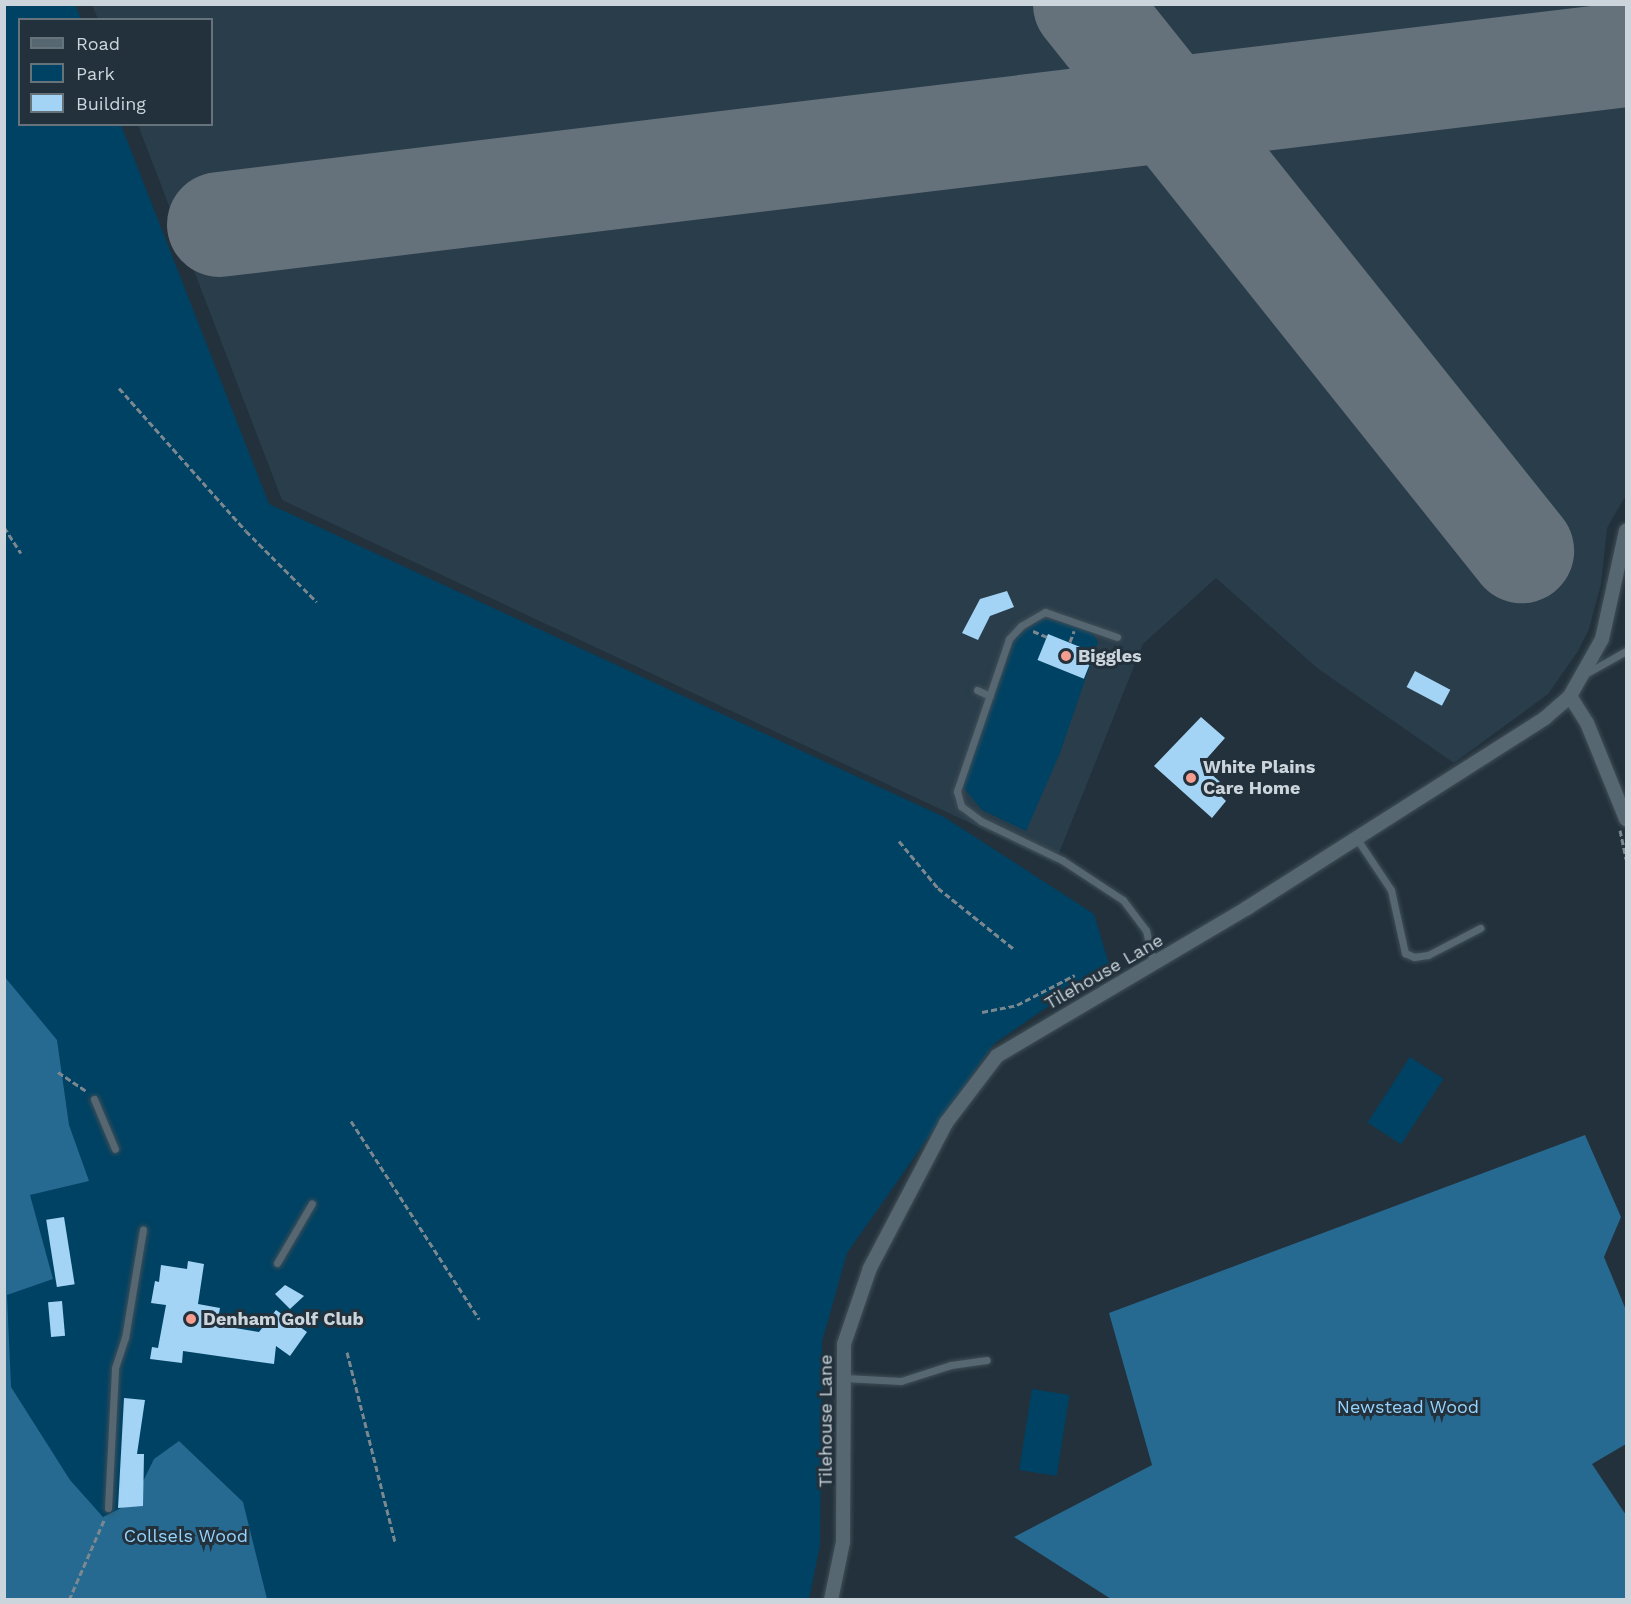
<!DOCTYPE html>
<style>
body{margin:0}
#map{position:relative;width:1631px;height:1604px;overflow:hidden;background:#22313b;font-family:"Work Sans",sans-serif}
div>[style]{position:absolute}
.built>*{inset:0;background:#293d4b}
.green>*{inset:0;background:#004263;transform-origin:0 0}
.forest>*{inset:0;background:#266991}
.runway>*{height:105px;margin:-52.5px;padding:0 52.5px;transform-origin:52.5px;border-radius:52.5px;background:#66727b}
.building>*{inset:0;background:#a4d4f5;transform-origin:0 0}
.path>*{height:3px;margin-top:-1.5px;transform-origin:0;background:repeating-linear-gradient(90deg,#7c8890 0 6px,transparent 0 9px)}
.roads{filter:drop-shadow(0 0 2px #414e56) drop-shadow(0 0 2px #414e56)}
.lane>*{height:7px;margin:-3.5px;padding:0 3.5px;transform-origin:3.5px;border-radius:3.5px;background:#566772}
.street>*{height:14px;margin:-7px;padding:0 7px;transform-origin:7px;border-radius:7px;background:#566772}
.dots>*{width:16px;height:16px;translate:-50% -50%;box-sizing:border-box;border:3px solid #22313b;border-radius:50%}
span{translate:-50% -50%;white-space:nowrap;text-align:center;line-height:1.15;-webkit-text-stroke:6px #22313b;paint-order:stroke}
.poi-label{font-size:18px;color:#ccd5dc;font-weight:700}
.left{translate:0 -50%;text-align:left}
.street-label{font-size:18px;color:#ccd5dc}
.park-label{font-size:18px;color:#96d4fe}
.frame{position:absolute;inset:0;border:6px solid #ccd5dc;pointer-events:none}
.legend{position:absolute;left:18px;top:18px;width:195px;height:108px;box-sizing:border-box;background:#22313b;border:2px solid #66737b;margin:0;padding:8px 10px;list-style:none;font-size:18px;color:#ccd5dc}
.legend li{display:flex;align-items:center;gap:12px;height:30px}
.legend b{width:30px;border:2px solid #66737b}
</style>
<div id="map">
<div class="built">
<i style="clip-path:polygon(92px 5px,1626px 5px,1626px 495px,1607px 528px,1601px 584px,1589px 629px,1578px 651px,1548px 694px,1454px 763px,1317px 668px,1216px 578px,1143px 644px,1055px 863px,282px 500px,138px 125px,212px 124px,212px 20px,98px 19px)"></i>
</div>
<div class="green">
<i style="clip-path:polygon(75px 4px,81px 19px,20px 20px,20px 124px,121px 125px,269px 504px,944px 817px,1094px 914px,1109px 964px,994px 1044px,847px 1253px,822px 1342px,820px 1545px,809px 1599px,5px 1600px,4px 5px)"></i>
<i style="clip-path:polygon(1042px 618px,1090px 629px,1098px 642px,1060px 753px,1026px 831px,982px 810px,963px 787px,1015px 638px)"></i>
<i style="left:1410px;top:1057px;width:40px;height:78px;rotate:33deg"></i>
<i style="left:1032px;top:1389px;width:38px;height:82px;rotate:9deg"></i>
</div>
<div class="forest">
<i style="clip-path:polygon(4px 976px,57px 1040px,69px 1125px,89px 1181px,30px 1195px,53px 1279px,7px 1295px,11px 1387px,70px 1480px,103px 1517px,133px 1502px,154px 1459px,179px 1441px,243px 1502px,267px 1599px,5px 1599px)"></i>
<i style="clip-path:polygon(1585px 1135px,1621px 1217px,1604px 1257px,1626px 1310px,1626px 1444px,1592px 1464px,1626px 1515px,1626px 1599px,1111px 1599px,1014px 1537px,1152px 1465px,1109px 1313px)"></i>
</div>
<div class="runway">
<i style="left:1085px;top:4px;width:699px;rotate:51.39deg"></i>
<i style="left:219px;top:224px;width:1417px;rotate:-6.89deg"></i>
</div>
<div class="building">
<i style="clip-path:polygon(1007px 591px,1014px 607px,990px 616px,978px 640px,962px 633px,980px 599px)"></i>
<i style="left:1048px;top:634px;width:50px;height:28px;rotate:22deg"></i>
<i style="left:1415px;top:671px;width:40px;height:18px;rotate:28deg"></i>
<i style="clip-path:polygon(1201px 717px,1225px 738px,1201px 765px,1228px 789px,1221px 796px,1226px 801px,1212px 818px,1154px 766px)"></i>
<i style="left:64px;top:1217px;width:68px;height:18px;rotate:81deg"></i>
<i style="clip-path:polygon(188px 1261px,204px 1264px,198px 1304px,220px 1308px,217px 1325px,259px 1332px,276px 1310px,307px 1332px,290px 1356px,276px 1346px,274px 1364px,183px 1351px,182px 1363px,150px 1359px,152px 1347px,158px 1348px,166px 1305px,151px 1303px,155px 1281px,159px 1282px,161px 1265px,187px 1269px)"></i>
<i style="clip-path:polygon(285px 1285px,304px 1296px,290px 1309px,275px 1294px)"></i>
<i style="left:62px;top:1301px;width:35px;height:14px;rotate:85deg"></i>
<i style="clip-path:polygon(124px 1398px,145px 1400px,137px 1454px,144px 1454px,143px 1506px,118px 1508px)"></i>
</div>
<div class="path">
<i style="left:119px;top:388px;width:191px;rotate:48.4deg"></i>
<i style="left:246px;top:531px;width:100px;rotate:45deg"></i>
<i style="left:4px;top:527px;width:31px;rotate:57deg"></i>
<i style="left:1033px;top:631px;width:15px;rotate:23deg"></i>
<i style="left:1070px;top:642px;width:12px;rotate:-70deg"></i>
<i style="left:1620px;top:830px;width:30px;rotate:78deg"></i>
<i style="left:899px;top:841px;width:61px;rotate:50.3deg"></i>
<i style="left:938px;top:888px;width:97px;rotate:38.8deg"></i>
<i style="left:982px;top:1012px;width:36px;rotate:-11deg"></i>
<i style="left:1017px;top:1005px;width:65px;rotate:-27.3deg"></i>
<i style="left:58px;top:1072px;width:34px;rotate:34deg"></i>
<i style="left:351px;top:1121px;width:236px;rotate:57.1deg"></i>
<i style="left:347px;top:1352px;width:196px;rotate:75.8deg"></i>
<i style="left:69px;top:1600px;width:90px;rotate:-66.3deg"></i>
</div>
<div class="roads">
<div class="lane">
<i style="left:1117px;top:637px;width:76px;rotate:-160.9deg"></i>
<i style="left:1045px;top:612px;width:28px;rotate:150deg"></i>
<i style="left:1021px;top:626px;width:18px;rotate:133deg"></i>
<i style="left:1009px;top:639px;width:161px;rotate:108.9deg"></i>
<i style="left:957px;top:791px;width:16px;rotate:75deg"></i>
<i style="left:961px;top:806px;width:25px;rotate:37deg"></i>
<i style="left:981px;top:821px;width:90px;rotate:25.7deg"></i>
<i style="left:1062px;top:860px;width:73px;rotate:33.3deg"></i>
<i style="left:1123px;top:900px;width:38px;rotate:53deg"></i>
<i style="left:1146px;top:930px;width:33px;rotate:78deg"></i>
<i style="left:1587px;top:673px;width:45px;rotate:-29.4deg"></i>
<i style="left:977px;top:690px;width:14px;rotate:25deg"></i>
<i style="left:1355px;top:836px;width:65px;rotate:56.3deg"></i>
<i style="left:1391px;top:890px;width:65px;rotate:77.5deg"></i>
<i style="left:1405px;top:953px;width:10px;rotate:24deg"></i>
<i style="left:1414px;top:957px;width:14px;rotate:-8deg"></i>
<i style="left:1428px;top:955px;width:59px;rotate:-27.4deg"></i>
<i style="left:94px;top:1099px;width:54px;rotate:67.2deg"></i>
<i style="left:277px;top:1263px;width:69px;rotate:-59.7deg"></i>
<i style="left:844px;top:1378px;width:57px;rotate:3deg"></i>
<i style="left:901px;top:1381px;width:52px;rotate:-17.7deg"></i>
<i style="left:951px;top:1365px;width:36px;rotate:-8deg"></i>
<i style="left:108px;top:1508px;width:140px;rotate:-87.1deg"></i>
<i style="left:115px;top:1368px;width:32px;rotate:-72deg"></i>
<i style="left:125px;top:1338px;width:110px;rotate:-80.6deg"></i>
</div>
<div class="street">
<i style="left:1570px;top:696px;width:32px;rotate:58deg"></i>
<i style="left:1587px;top:723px;width:104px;rotate:67.9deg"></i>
<i style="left:831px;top:1600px;width:59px;rotate:-78.3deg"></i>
<i style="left:843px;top:1542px;width:198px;rotate:-89.7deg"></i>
<i style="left:844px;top:1344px;width:80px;rotate:-71.1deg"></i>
<i style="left:870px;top:1268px;width:164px;rotate:-62.3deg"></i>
<i style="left:946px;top:1123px;width:84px;rotate:-52.7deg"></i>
<i style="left:997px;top:1056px;width:291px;rotate:-30.6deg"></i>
<i style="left:1247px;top:908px;width:353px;rotate:-32.5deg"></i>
<i style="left:1545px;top:718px;width:33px;rotate:-41deg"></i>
<i style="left:1570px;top:696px;width:65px;rotate:-60.7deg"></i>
<i style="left:1602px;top:639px;width:111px;rotate:-77.5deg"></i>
</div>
</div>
<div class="dots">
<i style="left:1066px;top:656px;background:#f59d90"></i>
<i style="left:1191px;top:778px;background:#f59d90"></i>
<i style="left:191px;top:1319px;background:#f59d90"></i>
</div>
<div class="poi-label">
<span class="left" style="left:1078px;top:656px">Biggles</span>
<span class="left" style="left:1203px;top:778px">White Plains<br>Care Home</span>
<span class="left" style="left:203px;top:1319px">Denham Golf Club</span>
</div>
<div class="street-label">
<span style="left:1104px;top:972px;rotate:-30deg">Tilehouse Lane</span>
<span style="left:826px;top:1421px;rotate:-90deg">Tilehouse Lane</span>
</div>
<div class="park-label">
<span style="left:1408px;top:1407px">Newstead Wood</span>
<span style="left:186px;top:1536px">Collsels Wood</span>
</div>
<div class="frame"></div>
<ul class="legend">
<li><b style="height:8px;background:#566772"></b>Road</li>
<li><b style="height:16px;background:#004263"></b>Park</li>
<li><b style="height:16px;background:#a4d4f5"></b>Building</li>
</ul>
</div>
